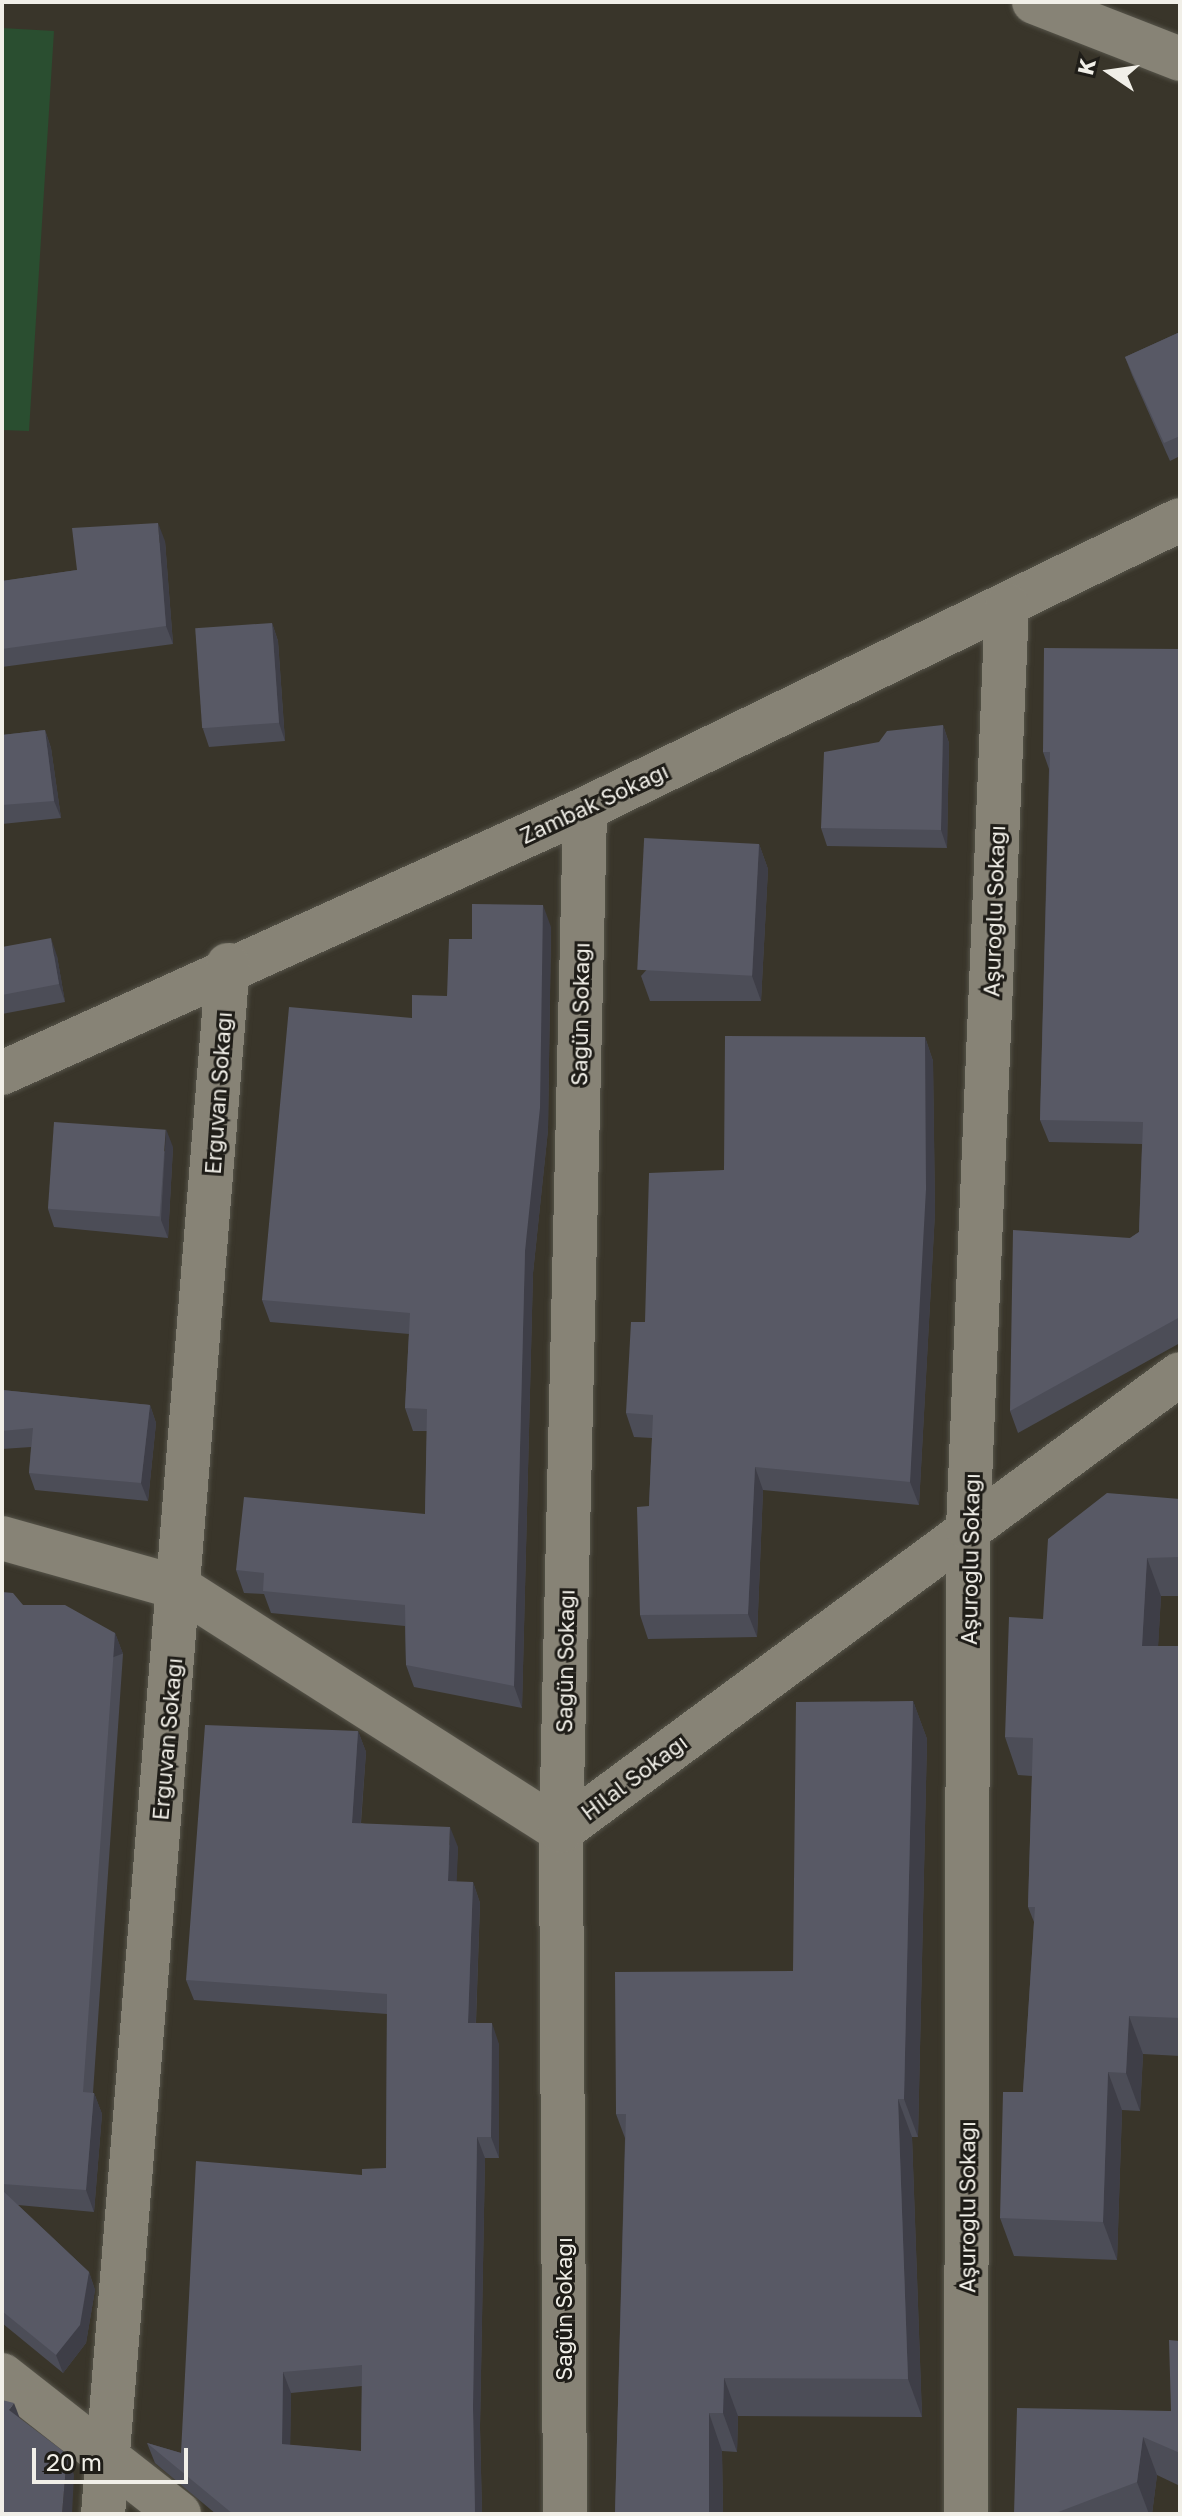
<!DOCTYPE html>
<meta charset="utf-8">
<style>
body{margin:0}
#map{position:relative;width:1182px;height:2516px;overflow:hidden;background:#39352a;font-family:"Golos Text",sans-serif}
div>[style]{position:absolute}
.green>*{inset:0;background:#2a4e30}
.roads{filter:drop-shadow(0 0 2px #56544a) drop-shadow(0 0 2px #56544a)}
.minor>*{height:44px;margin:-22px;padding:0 22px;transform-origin:22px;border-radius:22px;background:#878376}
.wall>*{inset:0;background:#4c4d57}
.shaded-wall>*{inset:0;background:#3e3e47;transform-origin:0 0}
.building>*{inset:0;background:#585965;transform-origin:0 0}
span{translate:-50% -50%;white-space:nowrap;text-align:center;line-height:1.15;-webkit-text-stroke:6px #1f1d18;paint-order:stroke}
.street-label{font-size:22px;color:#f1efe8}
.frame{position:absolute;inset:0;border:4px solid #f1efe8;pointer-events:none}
.north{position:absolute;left:1070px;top:32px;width:80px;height:80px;-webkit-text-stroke:6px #1f1d18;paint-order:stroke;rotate:283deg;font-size:22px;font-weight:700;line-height:32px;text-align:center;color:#f1efe8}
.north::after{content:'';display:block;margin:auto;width:28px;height:36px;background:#f1efe8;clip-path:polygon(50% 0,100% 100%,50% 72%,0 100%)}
.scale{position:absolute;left:32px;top:2448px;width:156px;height:36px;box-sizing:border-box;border:4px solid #f1efe8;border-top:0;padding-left:10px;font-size:24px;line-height:28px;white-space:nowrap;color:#f1efe8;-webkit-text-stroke:6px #1f1d18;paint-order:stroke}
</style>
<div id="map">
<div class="green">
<i style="clip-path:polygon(2px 28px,54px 31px,29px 431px,2px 430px)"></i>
</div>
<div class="roads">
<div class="minor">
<i style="left:1034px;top:2px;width:157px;rotate:21.3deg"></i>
<i style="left:2px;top:1073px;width:640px;rotate:-24.36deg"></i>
<i style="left:585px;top:809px;width:661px;rotate:-25.91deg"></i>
<i style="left:2px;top:1538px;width:185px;rotate:15.7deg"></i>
<i style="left:180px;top:1588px;width:452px;rotate:32.5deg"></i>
<i style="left:561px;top:1831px;width:769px;rotate:-36.44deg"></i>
<i style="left:2px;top:2375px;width:225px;rotate:38.1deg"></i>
<i style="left:103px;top:2514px;width:1554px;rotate:-85.39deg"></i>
<i style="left:565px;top:2514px;width:683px;rotate:-90.34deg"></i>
<i style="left:561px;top:1831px;width:1022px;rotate:-88.65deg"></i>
<i style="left:966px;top:2514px;width:986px;rotate:-89.88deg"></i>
<i style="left:968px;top:1528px;width:924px;rotate:-87.58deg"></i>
</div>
</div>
<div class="wall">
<i style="clip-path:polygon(1180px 332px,1180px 456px,1170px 461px,1132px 375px,1125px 357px)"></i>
<i style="clip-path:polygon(165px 541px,173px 644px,2px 667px,2px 581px,77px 570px)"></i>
<i style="clip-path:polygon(272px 623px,278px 641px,285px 741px,209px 747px,203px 729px)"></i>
<i style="clip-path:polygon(1180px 649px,1180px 1343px,1018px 1433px,1010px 1411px,1130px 1238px,1139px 1232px,1142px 1144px,1049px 1142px,1040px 1120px,1049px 769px,1043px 752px)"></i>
<i style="clip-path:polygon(943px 725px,949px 743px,947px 848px,827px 846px,821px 828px,879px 742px)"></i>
<i style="clip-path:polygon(45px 730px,51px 748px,61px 818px,2px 824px,2px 735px)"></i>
<i style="clip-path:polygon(759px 844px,768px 869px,761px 1001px,650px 1001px,641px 976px)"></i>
<i style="clip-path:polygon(551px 927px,548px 1130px,533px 1273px,522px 1708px,414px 1687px,406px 1665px,405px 1626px,271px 1613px,264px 1594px,244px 1593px,236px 1570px,425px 1514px,427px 1431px,413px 1431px,405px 1408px,409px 1334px,270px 1322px,262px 1300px,412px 1018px,447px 996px,472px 939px)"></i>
<i style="clip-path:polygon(2px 947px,57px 956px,65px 1002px,2px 1014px)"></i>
<i style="clip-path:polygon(925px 1037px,933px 1061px,935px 1212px,919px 1505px,763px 1490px,757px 1637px,648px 1639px,640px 1615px,649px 1506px,652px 1438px,634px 1437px,626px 1413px,645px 1322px,724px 1170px)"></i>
<i style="clip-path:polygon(173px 1147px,168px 1238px,54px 1227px,48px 1209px)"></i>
<i style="clip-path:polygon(2px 1390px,150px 1405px,156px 1423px,148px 1501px,35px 1490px,29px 1473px,31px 1447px,2px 1449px)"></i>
<i style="clip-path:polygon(1180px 1499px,1180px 1596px,1161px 1596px,1158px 1646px,1180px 1646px,1180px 2056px,1143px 2054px,1140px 2111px,1122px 2110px,1117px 2260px,1014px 2256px,1000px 2218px,1023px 2092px,1034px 1922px,1028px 1907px,1032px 1776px,1018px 1775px,1005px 1737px,1043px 1619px)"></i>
<i style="clip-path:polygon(2px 1592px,23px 1605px,115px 1633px,123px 1654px,93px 2093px,94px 2093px,102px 2114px,94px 2212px,18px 2205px,89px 2272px,95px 2290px,86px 2343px,63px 2373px,2px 2323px)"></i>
<i style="clip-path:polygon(913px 1701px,927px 1739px,918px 2137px,912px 2137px,922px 2417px,738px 2416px,737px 2452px,722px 2451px,723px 2514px,615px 2514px,625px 2138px,616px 2114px,793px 1971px)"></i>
<i style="clip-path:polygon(evenodd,358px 1731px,366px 1752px,361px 1823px,458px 1847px,456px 1882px,473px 1882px,480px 1903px,476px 2023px,499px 2044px,499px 2158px,485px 2158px,480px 2427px,482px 2514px,216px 2514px,155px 2463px,147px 2443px,181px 2453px,362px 2175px,386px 2168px,387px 2014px,194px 2000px,186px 1980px,358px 1731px,362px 2386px,361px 2451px,290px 2445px,291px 2393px,362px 2386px)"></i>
<i style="clip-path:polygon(1180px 2341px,1180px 2486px,1157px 2475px,1152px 2514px,1014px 2514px,1171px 2411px)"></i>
</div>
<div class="shaded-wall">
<i style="clip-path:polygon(158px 523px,165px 541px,173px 644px,166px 626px)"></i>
<i style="clip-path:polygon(272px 623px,278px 641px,285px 741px,279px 723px)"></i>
<i style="clip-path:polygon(943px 725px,949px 743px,947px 848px,941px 830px)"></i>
<i style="clip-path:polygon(45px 730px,51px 748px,61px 818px,54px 801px)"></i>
<i style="clip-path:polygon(759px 844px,768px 869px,761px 1001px,752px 976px)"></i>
<i style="clip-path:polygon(543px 905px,551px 927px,548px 1130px,533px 1273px,522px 1708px,514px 1686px,525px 1251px)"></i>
<i style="clip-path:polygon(51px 938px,57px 956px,65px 1002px,59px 984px)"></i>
<i style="clip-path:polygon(925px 1037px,933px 1061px,935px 1212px,919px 1505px,910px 1482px)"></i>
<i style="clip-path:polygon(166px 1129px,173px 1147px,168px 1238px,161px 1220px)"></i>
<i style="clip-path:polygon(150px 1405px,156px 1423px,148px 1501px,141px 1483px)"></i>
<i style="clip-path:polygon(755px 1467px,763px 1490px,757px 1637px,748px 1614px)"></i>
<i style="clip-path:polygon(1147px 1558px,1161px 1596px,1156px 1684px,1142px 1646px)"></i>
<i style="left:115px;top:1633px;width:22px;height:460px;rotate:69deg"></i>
<i style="clip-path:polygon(913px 1701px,927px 1739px,918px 2137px,904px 2099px)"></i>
<i style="clip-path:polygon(358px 1731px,366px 1752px,359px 1844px,352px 1823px)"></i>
<i style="clip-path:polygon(450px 1827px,458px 1847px,456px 1902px,448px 1881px)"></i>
<i style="clip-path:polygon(473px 1882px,480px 1903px,475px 2044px,468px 2023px)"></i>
<i style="clip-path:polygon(1129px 2016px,1143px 2054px,1140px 2111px,1126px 2073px)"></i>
<i style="clip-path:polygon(492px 2023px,499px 2044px,499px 2158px,491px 2137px)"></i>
<i style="clip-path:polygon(1108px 2072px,1122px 2110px,1117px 2260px,1103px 2222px)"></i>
<i style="clip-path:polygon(94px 2093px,102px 2114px,94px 2212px,86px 2190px)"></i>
<i style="clip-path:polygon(898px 2099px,912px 2137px,922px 2417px,908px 2379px)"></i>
<i style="clip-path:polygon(477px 2137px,485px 2158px,480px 2427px,482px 2514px,475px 2514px,473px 2407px)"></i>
<i style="clip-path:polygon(89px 2272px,95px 2290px,86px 2343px,63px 2373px,56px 2355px)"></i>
<i style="clip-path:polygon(283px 2372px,291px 2393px,290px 2465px,282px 2444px)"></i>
<i style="clip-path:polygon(724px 2378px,738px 2416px,737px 2452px,723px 2413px)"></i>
<i style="clip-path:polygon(14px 2403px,22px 2424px,9px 2410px)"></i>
<i style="clip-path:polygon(709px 2413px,722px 2451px,723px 2514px,709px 2514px)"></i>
<i style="clip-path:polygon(1143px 2437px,1157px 2475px,1152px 2514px,1149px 2514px,1137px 2482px)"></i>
<i style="clip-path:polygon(67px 2454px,74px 2475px,72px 2514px,62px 2514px)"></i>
</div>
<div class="building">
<i style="clip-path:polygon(1180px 332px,1180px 436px,1164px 443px,1125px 357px)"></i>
<i style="clip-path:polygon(158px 523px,166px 626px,2px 649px,2px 581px,77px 570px,72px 528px)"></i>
<i style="left:272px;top:623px;width:100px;height:77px;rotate:86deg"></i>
<i style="clip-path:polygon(1044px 648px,1180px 649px,1180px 1317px,1010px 1411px,1013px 1230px,1130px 1238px,1139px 1232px,1143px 1122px,1040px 1120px,1050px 752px,1043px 752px)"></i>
<i style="clip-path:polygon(943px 725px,941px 830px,821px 828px,824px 752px,879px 742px,887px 731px)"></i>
<i style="clip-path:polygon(45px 730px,54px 801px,2px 805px,2px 735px)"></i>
<i style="left:759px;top:844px;width:132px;height:115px;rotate:93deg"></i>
<i style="clip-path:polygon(472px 904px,543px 905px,540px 1108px,525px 1251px,514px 1686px,406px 1665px,405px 1605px,263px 1591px,264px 1573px,236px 1570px,244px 1497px,425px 1514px,427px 1409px,405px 1408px,410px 1313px,262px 1300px,289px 1007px,412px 1018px,412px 995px,447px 996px,449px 939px,472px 939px)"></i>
<i style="clip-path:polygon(51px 938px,59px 984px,2px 995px,2px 947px)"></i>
<i style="clip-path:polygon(725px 1036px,925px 1037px,926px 1189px,910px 1482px,755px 1467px,748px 1614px,640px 1615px,637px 1507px,649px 1506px,653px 1415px,626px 1413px,631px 1322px,645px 1322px,649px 1173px,724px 1170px)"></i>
<i style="left:54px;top:1122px;width:112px;height:87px;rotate:4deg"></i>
<i style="clip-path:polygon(2px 1390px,150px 1405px,141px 1483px,29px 1473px,33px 1428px,2px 1431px)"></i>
<i style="clip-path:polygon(1107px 1493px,1180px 1499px,1180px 1557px,1147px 1558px,1142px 1646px,1180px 1646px,1180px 2018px,1129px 2016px,1126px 2073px,1108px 2072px,1103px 2222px,1000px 2218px,1003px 2092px,1023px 2092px,1035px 1907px,1028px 1907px,1033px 1738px,1005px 1737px,1009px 1617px,1043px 1619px,1048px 1539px)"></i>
<i style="clip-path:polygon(2px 1592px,13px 1593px,23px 1605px,65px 1605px,115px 1633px,83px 2092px,94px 2093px,86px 2190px,2px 2184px)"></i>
<i style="clip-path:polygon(913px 1701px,904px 2099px,898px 2099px,908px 2379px,724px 2378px,723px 2413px,709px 2413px,709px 2514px,615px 2514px,626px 2114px,616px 2114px,615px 1972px,793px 1971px,796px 1702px)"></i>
<i style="clip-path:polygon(evenodd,205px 1725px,358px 1731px,352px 1823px,450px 1827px,448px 1881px,473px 1882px,468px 2023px,492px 2023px,491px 2137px,477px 2137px,473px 2407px,475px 2514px,233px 2514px,147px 2443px,181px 2453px,196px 2161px,362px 2175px,362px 2169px,386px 2168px,387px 1994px,186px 1980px,205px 1725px,362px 2365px,361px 2451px,282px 2444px,283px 2372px,362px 2365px)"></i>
<i style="clip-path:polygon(2px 2190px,89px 2272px,80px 2325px,56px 2355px,2px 2311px)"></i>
<i style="clip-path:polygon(1169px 2340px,1180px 2341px,1180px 2453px,1143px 2437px,1137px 2482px,1053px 2514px,1014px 2514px,1017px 2408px,1171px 2411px)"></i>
<i style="clip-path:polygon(2px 2400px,14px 2403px,9px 2410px,67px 2454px,62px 2514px,2px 2514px)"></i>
</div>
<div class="street-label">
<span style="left:594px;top:803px;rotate:-25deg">Zambak Sokağı</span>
<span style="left:994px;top:911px;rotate:-88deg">Aşuroğlu Sokağı</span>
<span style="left:580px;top:1014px;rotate:-89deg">Sagün Sokağı</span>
<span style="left:218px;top:1093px;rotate:-86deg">Erguvan Sokağı</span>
<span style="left:970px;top:1559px;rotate:-89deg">Aşuroğlu Sokağı</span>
<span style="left:565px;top:1661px;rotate:-89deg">Sagün Sokağı</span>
<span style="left:167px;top:1739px;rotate:-85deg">Erguvan Sokağı</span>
<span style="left:634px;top:1777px;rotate:-37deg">Hilal Sokağı</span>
<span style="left:967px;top:2207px;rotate:-90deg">Aşuroğlu Sokağı</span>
<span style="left:564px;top:2309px;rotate:-90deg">Sagün Sokağı</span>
</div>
<div class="frame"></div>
<div class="north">K</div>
<div class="scale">20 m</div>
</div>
